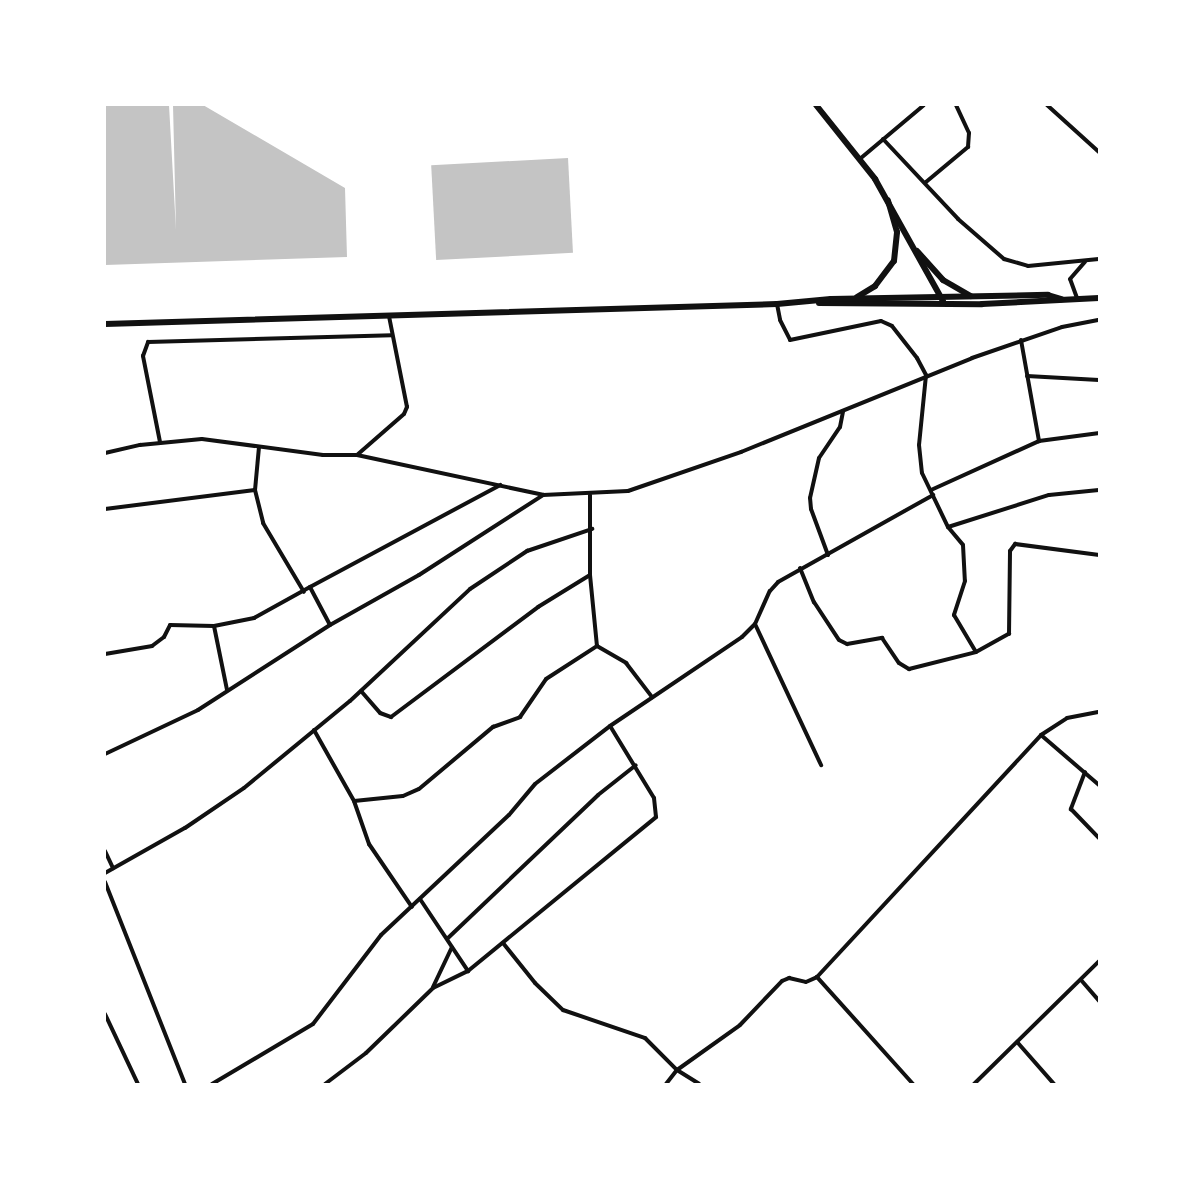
<!DOCTYPE html>
<style>
body{margin:0}
#map{position:relative;width:1204px;height:1189px;overflow:hidden;background:#fff;font-family:Mulish,sans-serif}
div>[style]{position:absolute}
.building>*{inset:0;background:#c4c4c4;transform-origin:0 0}
.minor>*{height:4px;margin:-2px;padding:0 2px;transform-origin:2px;border-radius:2px;background:#111}
.primary>*{height:6px;margin:-3px;padding:0 3px;transform-origin:3px;border-radius:3px;background:#111}
.trunk>*{height:6px;margin:-3px;padding:0 3px;transform-origin:3px;border-radius:3px;background:#111}
span{translate:-50% -50%;white-space:nowrap;text-align:center;line-height:1.15;-webkit-text-stroke:4.5px #fff;paint-order:stroke}
.frame{position:absolute;inset:0;border:106px solid #fff;pointer-events:none}
</style>
<div id="map">
<div class="building">
<i style="clip-path:polygon(105px 105px,169px 105px,176px 230px,173px 105px,203px 105px,345px 188px,347px 257px,105px 265px)"></i>
<i style="left:568px;top:158px;width:95px;height:137px;rotate:87deg"></i>
</div>
<div class="minor">
<i style="left:1047px;top:105px;width:70px;rotate:42.1deg"></i>
<i style="left:883px;top:139px;width:110px;rotate:46.8deg"></i>
<i style="left:958px;top:219px;width:61px;rotate:41deg"></i>
<i style="left:1004px;top:259px;width:25px;rotate:16deg"></i>
<i style="left:1028px;top:266px;width:71px;rotate:-5.6deg"></i>
<i style="left:861px;top:158px;width:82px;rotate:-40.1deg"></i>
<i style="left:926px;top:182px;width:55px;rotate:-39.8deg"></i>
<i style="left:968px;top:147px;width:14px;rotate:-86deg"></i>
<i style="left:969px;top:133px;width:31px;rotate:-115deg"></i>
<i style="left:1077px;top:298px;width:20px;rotate:-110deg"></i>
<i style="left:1070px;top:279px;width:23px;rotate:-49deg"></i>
<i style="left:777px;top:304px;width:16px;rotate:79deg"></i>
<i style="left:780px;top:320px;width:22px;rotate:63deg"></i>
<i style="left:790px;top:340px;width:93px;rotate:-11.8deg"></i>
<i style="left:881px;top:321px;width:12px;rotate:24deg"></i>
<i style="left:892px;top:326px;width:41px;rotate:52deg"></i>
<i style="left:917px;top:358px;width:19px;rotate:62deg"></i>
<i style="left:926px;top:375px;width:70px;rotate:95.7deg"></i>
<i style="left:919px;top:445px;width:28px;rotate:84deg"></i>
<i style="left:922px;top:473px;width:60px;rotate:64.3deg"></i>
<i style="left:948px;top:527px;width:23px;rotate:50deg"></i>
<i style="left:963px;top:545px;width:36px;rotate:87deg"></i>
<i style="left:965px;top:581px;width:36px;rotate:108deg"></i>
<i style="left:954px;top:615px;width:43px;rotate:59.3deg"></i>
<i style="left:1021px;top:340px;width:103px;rotate:79.9deg"></i>
<i style="left:1027px;top:376px;width:72px;rotate:3.2deg"></i>
<i style="left:160px;top:442px;width:88px;rotate:-101.2deg"></i>
<i style="left:143px;top:356px;width:15px;rotate:-70deg"></i>
<i style="left:148px;top:342px;width:244px;rotate:-1.6deg"></i>
<i style="left:259px;top:447px;width:43px;rotate:95.3deg"></i>
<i style="left:255px;top:490px;width:34px;rotate:76deg"></i>
<i style="left:263px;top:523px;width:80px;rotate:59.3deg"></i>
<i style="left:105px;top:453px;width:36px;rotate:-13deg"></i>
<i style="left:140px;top:445px;width:62px;rotate:-5.5deg"></i>
<i style="left:202px;top:439px;width:122px;rotate:7.5deg"></i>
<i style="left:323px;top:455px;width:34px"></i>
<i style="left:357px;top:455px;width:190px;rotate:12.1deg"></i>
<i style="left:543px;top:495px;width:85px;rotate:-2.7deg"></i>
<i style="left:628px;top:491px;width:120px;rotate:-19deg"></i>
<i style="left:741px;top:452px;width:249px;rotate:-22.1deg"></i>
<i style="left:972px;top:358px;width:95px;rotate:-19deg"></i>
<i style="left:1062px;top:327px;width:38px;rotate:-11deg"></i>
<i style="left:357px;top:455px;width:62px;rotate:-41.1deg"></i>
<i style="left:404px;top:414px;width:8px;rotate:-67deg"></i>
<i style="left:407px;top:407px;width:93px;rotate:-101.2deg"></i>
<i style="left:931px;top:490px;width:119px;rotate:-24.4deg"></i>
<i style="left:1039px;top:441px;width:61px;rotate:-7.6deg"></i>
<i style="left:590px;top:495px;width:80px;rotate:90deg"></i>
<i style="left:590px;top:575px;width:71px;rotate:84.4deg"></i>
<i style="left:597px;top:646px;width:34px;rotate:30deg"></i>
<i style="left:626px;top:663px;width:43px;rotate:52.6deg"></i>
<i style="left:105px;top:509px;width:151px;rotate:-7.2deg"></i>
<i style="left:948px;top:527px;width:106px;rotate:-17.6deg"></i>
<i style="left:1049px;top:495px;width:50px;rotate:-5.7deg"></i>
<i style="left:828px;top:555px;width:49px;rotate:-110.3deg"></i>
<i style="left:811px;top:509px;width:11px;rotate:-95deg"></i>
<i style="left:810px;top:498px;width:41px;rotate:-77.3deg"></i>
<i style="left:819px;top:458px;width:37px;rotate:-56deg"></i>
<i style="left:840px;top:427px;width:16px;rotate:-79deg"></i>
<i style="left:800px;top:568px;width:37px;rotate:68deg"></i>
<i style="left:814px;top:602px;width:45px;rotate:56.7deg"></i>
<i style="left:839px;top:640px;width:9px;rotate:27deg"></i>
<i style="left:847px;top:644px;width:36px;rotate:-10deg"></i>
<i style="left:882px;top:638px;width:30px;rotate:56deg"></i>
<i style="left:899px;top:663px;width:12px;rotate:31deg"></i>
<i style="left:909px;top:669px;width:69px;rotate:-14.2deg"></i>
<i style="left:976px;top:652px;width:38px;rotate:-29deg"></i>
<i style="left:1009px;top:634px;width:83px;rotate:-89.3deg"></i>
<i style="left:1010px;top:551px;width:9px;rotate:-54deg"></i>
<i style="left:1015px;top:544px;width:85px;rotate:7.5deg"></i>
<i style="left:755px;top:624px;width:156px;rotate:64.9deg"></i>
<i style="left:330px;top:625px;width:102px;rotate:-29.3deg"></i>
<i style="left:419px;top:575px;width:148px;rotate:-32.8deg"></i>
<i style="left:214px;top:626px;width:65px;rotate:78.5deg"></i>
<i style="left:105px;top:654px;width:48px;rotate:-9.7deg"></i>
<i style="left:152px;top:646px;width:15px;rotate:-37deg"></i>
<i style="left:164px;top:637px;width:13px;rotate:-63deg"></i>
<i style="left:170px;top:625px;width:44px;rotate:1.3deg"></i>
<i style="left:214px;top:626px;width:41px;rotate:-11.3deg"></i>
<i style="left:254px;top:618px;width:64px;rotate:-29deg"></i>
<i style="left:361px;top:691px;width:29px;rotate:49deg"></i>
<i style="left:380px;top:713px;width:12px;rotate:20deg"></i>
<i style="left:391px;top:717px;width:184px;rotate:-36.8deg"></i>
<i style="left:538px;top:607px;width:61px;rotate:-31.6deg"></i>
<i style="left:314px;top:730px;width:81px;rotate:60.6deg"></i>
<i style="left:354px;top:801px;width:49px;rotate:-5.8deg"></i>
<i style="left:403px;top:796px;width:17px;rotate:-24deg"></i>
<i style="left:419px;top:789px;width:97px;rotate:-40deg"></i>
<i style="left:493px;top:727px;width:29px;rotate:-20deg"></i>
<i style="left:520px;top:717px;width:46px;rotate:-55.6deg"></i>
<i style="left:546px;top:679px;width:61px;rotate:-32.9deg"></i>
<i style="left:1041px;top:735px;width:77px;rotate:40.8deg"></i>
<i style="left:105px;top:754px;width:103px;rotate:-25.3deg"></i>
<i style="left:198px;top:710px;width:157px;rotate:-32.8deg"></i>
<i style="left:330px;top:625px;width:43px;rotate:-117.8deg"></i>
<i style="left:310px;top:587px;width:216px;rotate:-28.2deg"></i>
<i style="left:1085px;top:772px;width:40px;rotate:111deg"></i>
<i style="left:1071px;top:809px;width:40px;rotate:46deg"></i>
<i style="left:354px;top:801px;width:46px;rotate:70.8deg"></i>
<i style="left:369px;top:844px;width:76px;rotate:55.7deg"></i>
<i style="left:105px;top:851px;width:19px;rotate:65deg"></i>
<i style="left:105px;top:873px;width:92px;rotate:-29.4deg"></i>
<i style="left:185px;top:828px;width:71px;rotate:-34.1deg"></i>
<i style="left:244px;top:788px;width:137px;rotate:-39.4deg"></i>
<i style="left:350px;top:701px;width:164px;rotate:-43deg"></i>
<i style="left:470px;top:589px;width:69px;rotate:-33.7deg"></i>
<i style="left:527px;top:551px;width:69px;rotate:-18.7deg"></i>
<i style="left:105px;top:882px;width:217px;rotate:68.4deg"></i>
<i style="left:420px;top:899px;width:87px;rotate:56.3deg"></i>
<i style="left:448px;top:938px;width:207px;rotate:-43.6deg"></i>
<i style="left:598px;top:795px;width:48px;rotate:-38.3deg"></i>
<i style="left:503px;top:943px;width:51px;rotate:51.3deg"></i>
<i style="left:535px;top:983px;width:39px;rotate:44deg"></i>
<i style="left:563px;top:1010px;width:87px;rotate:18.9deg"></i>
<i style="left:645px;top:1038px;width:45px;rotate:45deg"></i>
<i style="left:677px;top:1070px;width:26px;rotate:32deg"></i>
<i style="left:1081px;top:980px;width:28px;rotate:49deg"></i>
<i style="left:433px;top:987px;width:44px;rotate:-64.6deg"></i>
<i style="left:105px;top:1014px;width:77px;rotate:64.8deg"></i>
<i style="left:1018px;top:1043px;width:55px;rotate:48.7deg"></i>
<i style="left:212px;top:1084px;width:117px;rotate:-30.7deg"></i>
<i style="left:313px;top:1024px;width:112px;rotate:-52.6deg"></i>
<i style="left:381px;top:935px;width:175px;rotate:-43.2deg"></i>
<i style="left:509px;top:815px;width:40px;rotate:-50deg"></i>
<i style="left:535px;top:784px;width:95px;rotate:-37.7deg"></i>
<i style="left:610px;top:726px;width:159px;rotate:-34deg"></i>
<i style="left:742px;top:637px;width:18px;rotate:-45deg"></i>
<i style="left:755px;top:624px;width:36px;rotate:-66deg"></i>
<i style="left:770px;top:591px;width:12px;rotate:-48deg"></i>
<i style="left:778px;top:582px;width:178px;rotate:-29.3deg"></i>
<i style="left:325px;top:1084px;width:51px;rotate:-37.1deg"></i>
<i style="left:366px;top:1053px;width:93px;rotate:-44.1deg"></i>
<i style="left:433px;top:988px;width:39px;rotate:-26deg"></i>
<i style="left:468px;top:971px;width:243px;rotate:-39.3deg"></i>
<i style="left:656px;top:817px;width:19px;rotate:-96deg"></i>
<i style="left:654px;top:798px;width:84px;rotate:-121.4deg"></i>
<i style="left:666px;top:1084px;width:18px;rotate:-52deg"></i>
<i style="left:677px;top:1070px;width:77px;rotate:-35.5deg"></i>
<i style="left:740px;top:1025px;width:61px;rotate:-46.3deg"></i>
<i style="left:782px;top:981px;width:8px;rotate:-23deg"></i>
<i style="left:789px;top:978px;width:17px;rotate:13deg"></i>
<i style="left:806px;top:982px;width:12px;rotate:-24deg"></i>
<i style="left:913px;top:1084px;width:144px;rotate:-131.9deg"></i>
<i style="left:817px;top:977px;width:330px;rotate:-47.2deg"></i>
<i style="left:1041px;top:735px;width:31px;rotate:-33deg"></i>
<i style="left:1067px;top:718px;width:33px;rotate:-11deg"></i>
<i style="left:974px;top:1084px;width:175px;rotate:-44.5deg"></i>
</div>
<div class="primary">
<i style="left:816px;top:105px;width:95px;rotate:51.4deg"></i>
<i style="left:875px;top:179px;width:140px;rotate:60.9deg"></i>
</div>
<div class="trunk">
<i style="left:917px;top:251px;width:39px;rotate:48deg"></i>
<i style="left:943px;top:280px;width:32px;rotate:30deg"></i>
<i style="left:857px;top:297px;width:21px;rotate:-31deg"></i>
<i style="left:875px;top:286px;width:31px;rotate:-53deg"></i>
<i style="left:894px;top:261px;width:29px;rotate:-84deg"></i>
<i style="left:897px;top:232px;width:33px;rotate:-106deg"></i>
<i style="left:819px;top:303px;width:163px;rotate:0.4deg"></i>
<i style="left:982px;top:304px;width:117px;rotate:-2.9deg"></i>
<i style="left:105px;top:324px;width:672px;rotate:-1.7deg"></i>
<i style="left:777px;top:304px;width:54px;rotate:-5.3deg"></i>
<i style="left:831px;top:299px;width:217px;rotate:-1.1deg"></i>
<i style="left:1048px;top:295px;width:14px;rotate:17deg"></i>
</div>
<div class="frame"></div>
</div>
